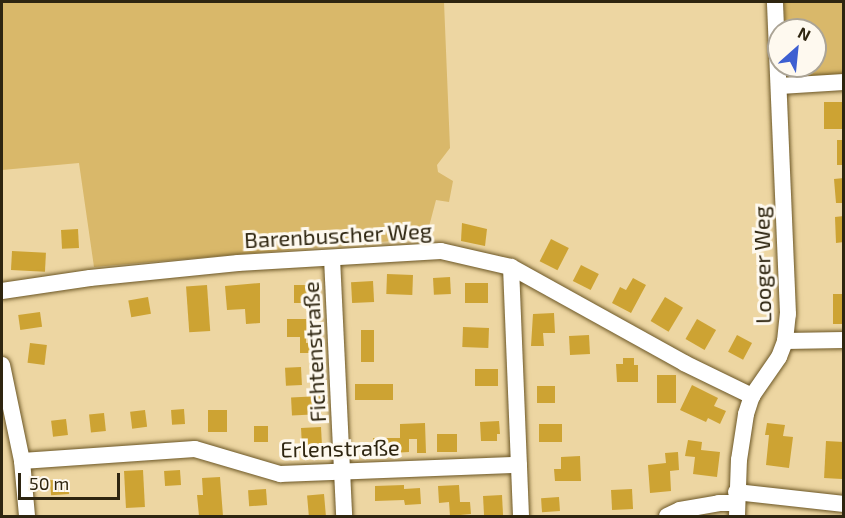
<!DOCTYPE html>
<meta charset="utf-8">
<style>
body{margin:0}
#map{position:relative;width:845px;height:518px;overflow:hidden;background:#edd6a2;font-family:"Exo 2",sans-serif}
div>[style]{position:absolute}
.green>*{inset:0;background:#d9b86a}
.building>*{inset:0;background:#cda333;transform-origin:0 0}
.roads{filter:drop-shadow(0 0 2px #6b5625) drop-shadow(0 0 2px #6b5625)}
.street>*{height:16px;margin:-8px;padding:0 8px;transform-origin:8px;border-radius:8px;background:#fff}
span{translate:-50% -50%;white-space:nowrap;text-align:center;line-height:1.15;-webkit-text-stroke:6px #fef9ef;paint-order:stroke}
.street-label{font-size:22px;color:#2e2510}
.frame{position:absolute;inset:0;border:3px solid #2e2510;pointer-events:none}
.north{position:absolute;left:767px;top:18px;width:60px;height:60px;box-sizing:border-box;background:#fef9ef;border:2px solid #aba496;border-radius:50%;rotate:27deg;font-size:16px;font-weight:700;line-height:24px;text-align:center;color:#2e2510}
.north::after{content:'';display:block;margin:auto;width:21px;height:27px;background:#3d5fd1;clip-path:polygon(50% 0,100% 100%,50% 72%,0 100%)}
.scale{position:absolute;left:18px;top:473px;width:102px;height:27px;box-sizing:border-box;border:3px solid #2e2510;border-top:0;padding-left:8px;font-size:18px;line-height:21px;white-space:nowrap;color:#2e2510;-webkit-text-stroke:4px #fef9ef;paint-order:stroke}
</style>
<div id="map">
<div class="green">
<i style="clip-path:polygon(2px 2px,444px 2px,450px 148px,437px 165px,438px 172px,453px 181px,449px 202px,436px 200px,426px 238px,94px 267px,79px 163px,2px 170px)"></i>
<i style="clip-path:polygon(784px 2px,843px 2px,843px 76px,788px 79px,787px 66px,815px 66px,815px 30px,785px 30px)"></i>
</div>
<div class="building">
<i style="left:824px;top:102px;width:20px;height:27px"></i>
<i style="left:844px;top:140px;width:25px;height:7px;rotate:90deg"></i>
<i style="clip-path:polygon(844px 178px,844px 203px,836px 203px,834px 179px)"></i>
<i style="clip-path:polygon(844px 216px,844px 242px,836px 243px,835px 217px)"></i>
<i style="clip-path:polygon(462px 223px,487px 229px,485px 246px,461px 241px)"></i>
<i style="left:78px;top:229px;width:19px;height:17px;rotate:87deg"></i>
<i style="left:551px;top:239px;width:20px;height:25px;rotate:27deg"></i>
<i style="left:12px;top:251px;width:34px;height:19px;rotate:3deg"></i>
<i style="left:581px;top:265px;width:20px;height:18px;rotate:27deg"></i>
<i style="left:387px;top:274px;width:26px;height:20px;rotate:2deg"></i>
<i style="left:450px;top:277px;width:17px;height:17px;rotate:87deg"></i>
<i style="clip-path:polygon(633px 278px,646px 285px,631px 313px,612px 303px,620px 287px,626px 290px)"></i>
<i style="left:373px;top:281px;width:21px;height:22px;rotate:87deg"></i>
<i style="clip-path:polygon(260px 283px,260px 323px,246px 324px,245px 309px,227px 310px,225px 286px)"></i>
<i style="left:488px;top:283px;width:20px;height:23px;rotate:90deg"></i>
<i style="left:207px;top:285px;width:46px;height:21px;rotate:86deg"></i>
<i style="left:315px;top:285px;width:18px;height:21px;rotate:90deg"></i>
<i style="left:833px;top:294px;width:11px;height:30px"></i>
<i style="left:148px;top:297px;width:17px;height:20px;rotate:80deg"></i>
<i style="left:665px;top:297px;width:21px;height:28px;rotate:31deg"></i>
<i style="left:40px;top:312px;width:15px;height:22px;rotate:82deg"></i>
<i style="clip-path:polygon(554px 313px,555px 333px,543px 333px,544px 346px,531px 346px,533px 314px)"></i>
<i style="clip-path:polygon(287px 319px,306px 319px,306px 343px,317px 342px,317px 353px,300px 353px,300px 337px,287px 337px)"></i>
<i style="left:697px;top:319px;width:22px;height:23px;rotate:30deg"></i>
<i style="left:463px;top:327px;width:26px;height:20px;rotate:2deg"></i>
<i style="left:361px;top:330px;width:13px;height:32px"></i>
<i style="left:589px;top:335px;width:19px;height:20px;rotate:87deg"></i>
<i style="left:737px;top:335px;width:17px;height:19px;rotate:28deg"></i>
<i style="left:30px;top:343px;width:17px;height:20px;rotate:7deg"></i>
<i style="clip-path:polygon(623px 358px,634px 358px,634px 365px,638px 365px,638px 382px,617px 382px,616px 364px,623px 364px)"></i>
<i style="left:301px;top:367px;width:18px;height:16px;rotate:87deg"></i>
<i style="left:475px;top:369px;width:23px;height:17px"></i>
<i style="left:657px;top:375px;width:19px;height:28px"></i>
<i style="left:393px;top:384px;width:16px;height:38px;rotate:90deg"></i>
<i style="clip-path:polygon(692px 385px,718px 398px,714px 406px,726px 411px,720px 424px,708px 418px,706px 422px,680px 410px)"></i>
<i style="left:555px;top:386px;width:17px;height:18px;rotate:90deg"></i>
<i style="left:321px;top:396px;width:18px;height:30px;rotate:87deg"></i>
<i style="left:184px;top:409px;width:15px;height:13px;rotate:86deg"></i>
<i style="left:145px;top:410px;width:17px;height:15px;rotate:83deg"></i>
<i style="left:208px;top:410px;width:19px;height:22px"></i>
<i style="left:104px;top:413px;width:18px;height:15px;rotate:84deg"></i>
<i style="left:66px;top:419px;width:16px;height:15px;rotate:83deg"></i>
<i style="clip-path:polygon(499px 421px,500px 434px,497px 434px,497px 441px,481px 441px,480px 422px)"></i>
<i style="clip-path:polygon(425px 423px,426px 453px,417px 453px,417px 439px,409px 439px,409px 452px,374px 454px,373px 438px,400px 438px,400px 424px)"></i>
<i style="clip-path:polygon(767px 423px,785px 425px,783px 436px,793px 437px,789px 468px,766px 465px,769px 435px,765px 435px)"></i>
<i style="left:539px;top:424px;width:23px;height:18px"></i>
<i style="left:268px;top:426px;width:16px;height:14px;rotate:90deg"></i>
<i style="left:321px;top:427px;width:18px;height:20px;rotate:87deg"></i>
<i style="left:457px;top:434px;width:18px;height:20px;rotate:90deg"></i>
<i style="clip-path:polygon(688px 440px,702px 442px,701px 450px,720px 452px,717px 477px,693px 474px,695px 457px,685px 456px)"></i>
<i style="left:826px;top:441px;width:18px;height:37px;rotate:3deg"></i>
<i style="clip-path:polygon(678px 452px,679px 470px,670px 471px,671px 491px,650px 493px,648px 465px,666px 463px,665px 453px)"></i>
<i style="clip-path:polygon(580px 456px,581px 481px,555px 481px,554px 469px,561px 469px,561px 457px)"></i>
<i style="left:143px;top:470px;width:37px;height:19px;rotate:87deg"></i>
<i style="left:180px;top:470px;width:15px;height:16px;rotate:86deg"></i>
<i style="clip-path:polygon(220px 477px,223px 516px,199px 516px,197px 495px,203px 495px,202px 478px)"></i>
<i style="left:68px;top:479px;width:15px;height:18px;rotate:86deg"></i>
<i style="clip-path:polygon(404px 485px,404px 489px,420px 488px,421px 504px,405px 505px,404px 500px,375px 501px,375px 486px)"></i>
<i style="clip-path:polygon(459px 485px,460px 502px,470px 502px,471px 514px,450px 516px,449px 502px,439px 503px,438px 486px)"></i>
<i style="left:266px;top:489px;width:16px;height:18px;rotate:86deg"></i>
<i style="left:632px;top:489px;width:20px;height:21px;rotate:87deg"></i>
<i style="left:324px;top:494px;width:22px;height:17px;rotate:85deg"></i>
<i style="left:502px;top:495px;width:21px;height:19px;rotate:87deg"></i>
<i style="left:559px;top:497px;width:14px;height:18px;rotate:86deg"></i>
</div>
<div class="roads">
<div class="street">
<i style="left:780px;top:86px;width:64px;rotate:-3.6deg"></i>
<i style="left:332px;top:258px;width:258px;rotate:87.3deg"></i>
<i style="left:511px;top:267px;width:249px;rotate:87.7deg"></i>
<i style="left:2px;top:291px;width:89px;rotate:-8.4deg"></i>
<i style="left:90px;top:278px;width:149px;rotate:-5.8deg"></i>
<i style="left:238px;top:263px;width:203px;rotate:-3.4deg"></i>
<i style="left:441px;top:251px;width:72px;rotate:12.9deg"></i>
<i style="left:511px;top:267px;width:198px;rotate:29deg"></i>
<i style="left:684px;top:363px;width:76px;rotate:25.9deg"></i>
<i style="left:785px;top:341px;width:59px;rotate:-1deg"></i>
<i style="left:2px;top:365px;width:98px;rotate:78.2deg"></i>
<i style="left:22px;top:461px;width:55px;rotate:84.8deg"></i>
<i style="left:22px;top:461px;width:173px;rotate:-4deg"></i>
<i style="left:195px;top:449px;width:89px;rotate:16.4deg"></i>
<i style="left:280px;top:474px;width:239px;rotate:-2.2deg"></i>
<i style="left:736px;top:492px;width:109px;rotate:6.3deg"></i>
<i style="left:667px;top:516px;width:14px;rotate:-25deg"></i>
<i style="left:680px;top:510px;width:40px;rotate:-10deg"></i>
<i style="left:719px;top:503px;width:17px"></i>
<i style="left:737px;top:516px;width:56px;rotate:-88deg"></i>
<i style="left:739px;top:460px;width:47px;rotate:-81.3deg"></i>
<i style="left:746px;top:414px;width:19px;rotate:-72deg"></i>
<i style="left:752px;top:396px;width:47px;rotate:-55.3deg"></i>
<i style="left:779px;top:357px;width:17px;rotate:-69deg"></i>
<i style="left:785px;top:341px;width:27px;rotate:-84deg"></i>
<i style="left:788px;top:314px;width:312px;rotate:-92.4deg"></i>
</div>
</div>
<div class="street-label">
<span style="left:338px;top:235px;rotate:-3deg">Barenbuscher Weg</span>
<span style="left:762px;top:265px;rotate:-91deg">Looger Weg</span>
<span style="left:314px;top:352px;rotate:-93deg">Fichtenstraße</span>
<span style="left:340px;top:448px;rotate:-1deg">Erlenstraße</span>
</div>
<div class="frame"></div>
<div class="north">N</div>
<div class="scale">50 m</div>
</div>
